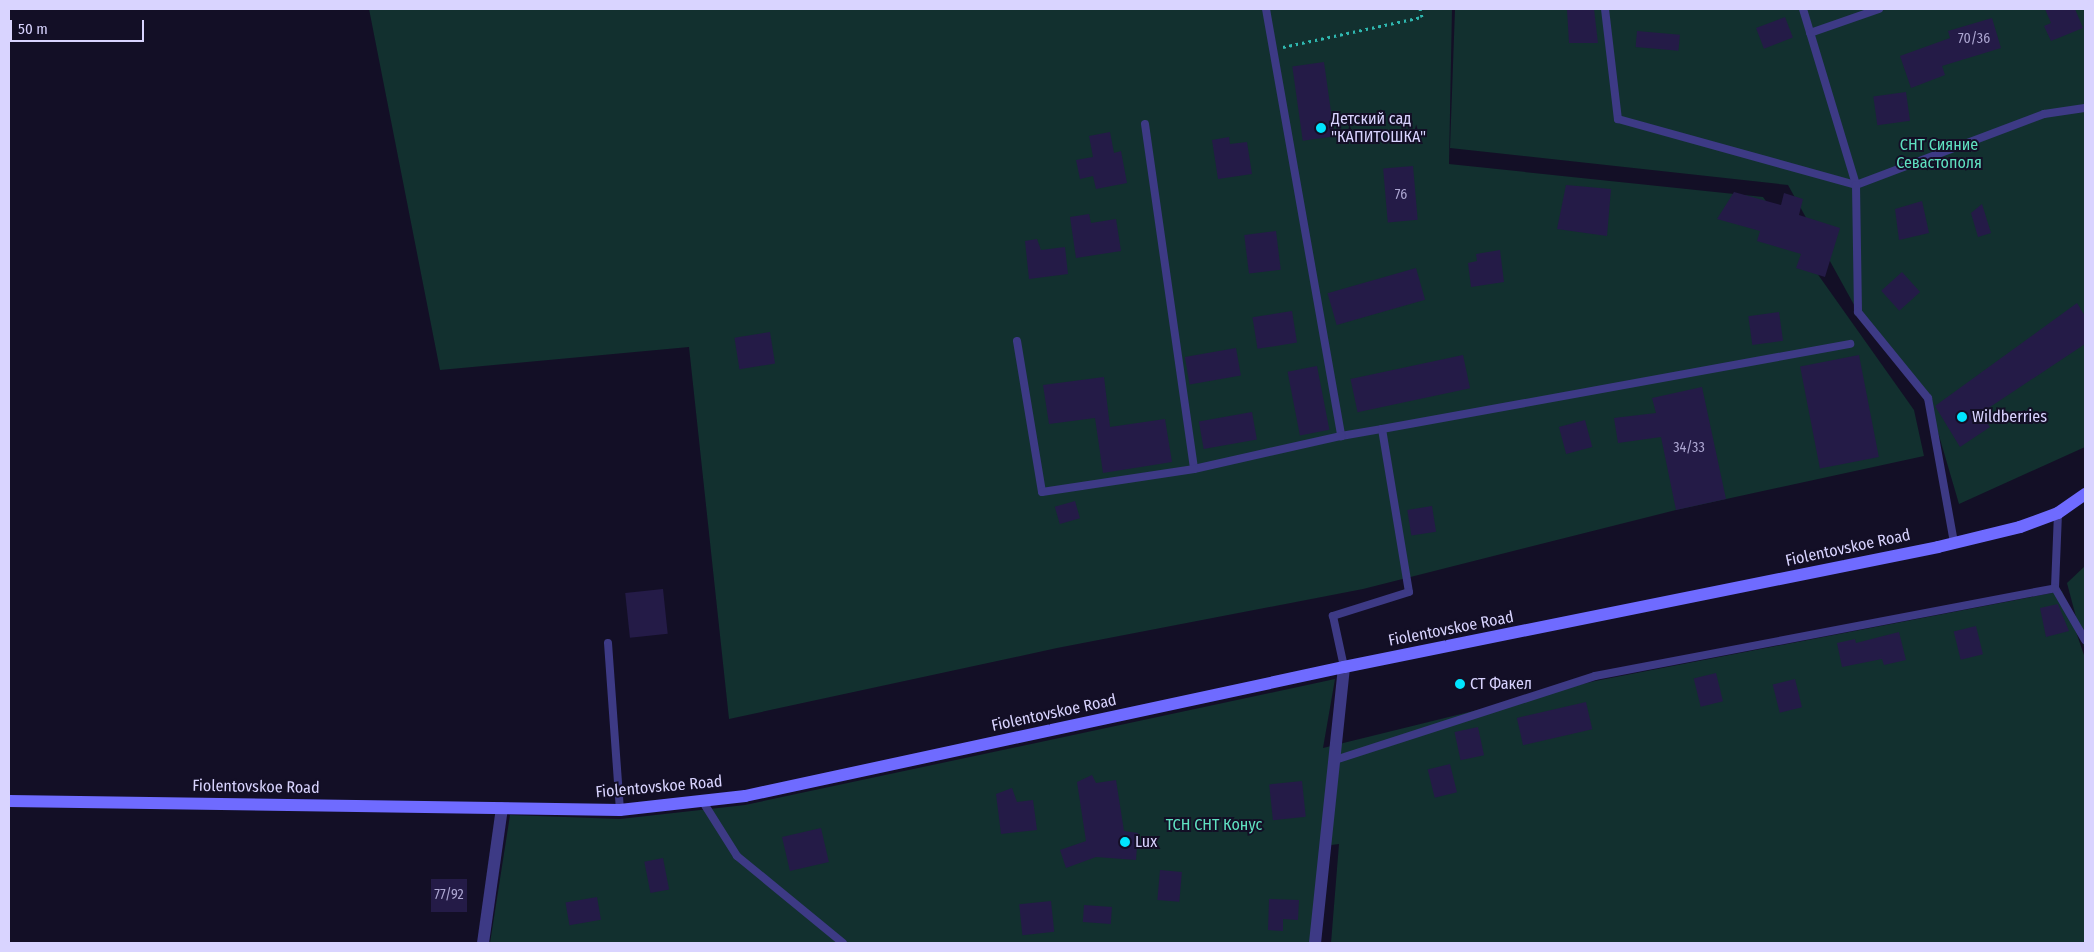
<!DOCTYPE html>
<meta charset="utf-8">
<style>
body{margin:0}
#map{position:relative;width:2094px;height:952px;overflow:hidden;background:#130f26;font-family:"Fira Sans Condensed",sans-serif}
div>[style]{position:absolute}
.green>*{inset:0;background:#12302f}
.building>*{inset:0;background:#241b47;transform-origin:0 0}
.path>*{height:3px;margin-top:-1.5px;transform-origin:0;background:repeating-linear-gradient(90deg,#2fb8b0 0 2.5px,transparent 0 6.5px)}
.service>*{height:8px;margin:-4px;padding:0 4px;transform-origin:4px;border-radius:4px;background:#3d3a85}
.minor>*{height:12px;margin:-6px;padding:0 6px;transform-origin:6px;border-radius:6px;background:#3d3a85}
.secondary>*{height:12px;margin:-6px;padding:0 6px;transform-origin:6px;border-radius:6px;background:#6f6bff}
.dots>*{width:14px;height:14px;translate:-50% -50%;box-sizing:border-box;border:2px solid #130f26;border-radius:50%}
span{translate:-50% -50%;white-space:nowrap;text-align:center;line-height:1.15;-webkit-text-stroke:4px #130f26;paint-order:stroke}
.number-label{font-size:14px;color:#aca6d1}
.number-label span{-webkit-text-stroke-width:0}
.poi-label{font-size:16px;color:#d9d4ff}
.left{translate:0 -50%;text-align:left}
.park-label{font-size:16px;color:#5fe0c0}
.street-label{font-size:16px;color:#d9d4ff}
.frame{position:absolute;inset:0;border:10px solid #d9d4ff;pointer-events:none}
.scale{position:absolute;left:10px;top:20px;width:134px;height:22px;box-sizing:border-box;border:2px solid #d9d4ff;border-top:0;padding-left:6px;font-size:15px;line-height:18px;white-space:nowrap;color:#d9d4ff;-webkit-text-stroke:4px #130f26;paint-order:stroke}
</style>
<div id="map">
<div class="green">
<i style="clip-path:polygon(369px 9px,1452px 9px,1449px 164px,1763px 197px,1914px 410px,1924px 456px,1676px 510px,1363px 589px,1057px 648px,729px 719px,689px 347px,440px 370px)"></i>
<i style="clip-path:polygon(1455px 9px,2085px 9px,2085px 447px,1959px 504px,1928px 398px,1858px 312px,1788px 185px,1450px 148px)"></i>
<i style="clip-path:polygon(2085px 566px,2085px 651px,2067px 583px)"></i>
<i style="clip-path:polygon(2062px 591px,2085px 658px,2085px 943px,1331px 943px,1339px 844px,1331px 845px,1315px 943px,490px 943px,510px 815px,620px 819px,745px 805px,1335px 679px,1323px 748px,1595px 681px)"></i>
</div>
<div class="building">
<i style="clip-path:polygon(1567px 9px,1594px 9px,1598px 43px,1569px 43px)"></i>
<i style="clip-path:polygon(2045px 9px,2075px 9px,2083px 28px,2051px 41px,2044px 26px,2051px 23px)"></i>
<i style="left:1785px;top:17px;width:22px;height:31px;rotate:69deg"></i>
<i style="clip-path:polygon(1992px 18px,2001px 48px,1942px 66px,1945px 75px,1911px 88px,1900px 56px,1950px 38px,1948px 31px)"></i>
<i style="left:1637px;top:31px;width:43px;height:16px;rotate:5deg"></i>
<i style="left:1324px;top:62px;width:75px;height:32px;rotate:82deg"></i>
<i style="left:1906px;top:92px;width:29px;height:33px;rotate:82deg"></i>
<i style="clip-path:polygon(1110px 132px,1114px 153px,1121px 151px,1127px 183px,1096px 189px,1093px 176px,1080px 179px,1076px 160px,1093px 157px,1089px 136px)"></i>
<i style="clip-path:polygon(1229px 137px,1230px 144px,1247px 142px,1252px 174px,1218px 179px,1212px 140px)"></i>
<i style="left:1413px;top:166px;width:54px;height:30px;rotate:85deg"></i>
<i style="clip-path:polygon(1566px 185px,1611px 189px,1607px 236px,1557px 229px)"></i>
<i style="clip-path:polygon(1734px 192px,1781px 205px,1784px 193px,1803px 199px,1799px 215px,1840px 228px,1825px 277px,1796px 268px,1801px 254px,1757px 241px,1760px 231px,1717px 219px)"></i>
<i style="clip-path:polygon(1922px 201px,1929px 233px,1899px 240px,1895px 209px)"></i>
<i style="clip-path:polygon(1982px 204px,1991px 233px,1978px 237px,1971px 213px)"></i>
<i style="clip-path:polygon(1089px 214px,1091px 223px,1116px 219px,1121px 251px,1076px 258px,1070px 217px)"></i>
<i style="left:1276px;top:231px;width:39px;height:32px;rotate:83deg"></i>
<i style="clip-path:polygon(1037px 239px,1041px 250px,1065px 247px,1068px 274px,1029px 279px,1025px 241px)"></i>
<i style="clip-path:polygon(1500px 250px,1504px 282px,1471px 287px,1468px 263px,1477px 261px,1476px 254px)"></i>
<i style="left:1416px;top:268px;width:33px;height:92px;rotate:74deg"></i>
<i style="left:1902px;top:272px;width:27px;height:28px;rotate:48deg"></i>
<i style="clip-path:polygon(2077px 303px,2085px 316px,2085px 344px,1981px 413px,1990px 427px,1960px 447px,1935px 406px)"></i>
<i style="left:1292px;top:311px;width:32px;height:40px;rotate:81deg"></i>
<i style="left:1779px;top:312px;width:29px;height:31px;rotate:82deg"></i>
<i style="left:770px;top:332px;width:32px;height:36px;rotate:81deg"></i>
<i style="left:1236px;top:348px;width:28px;height:52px;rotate:80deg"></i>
<i style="left:1463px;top:355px;width:34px;height:115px;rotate:78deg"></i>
<i style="left:1859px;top:355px;width:104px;height:60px;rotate:79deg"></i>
<i style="left:1317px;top:366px;width:65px;height:30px;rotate:79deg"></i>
<i style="clip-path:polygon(1104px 377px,1110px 427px,1165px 419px,1172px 462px,1103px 473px,1095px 418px,1049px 424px,1043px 385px)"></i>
<i style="clip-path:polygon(1702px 387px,1726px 499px,1676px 510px,1661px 437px,1618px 443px,1614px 418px,1656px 413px,1652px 398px)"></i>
<i style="left:1252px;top:412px;width:28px;height:54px;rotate:80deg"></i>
<i style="left:1585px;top:420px;width:28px;height:27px;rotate:75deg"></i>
<i style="left:1075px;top:501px;width:18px;height:21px;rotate:74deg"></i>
<i style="left:1432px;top:506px;width:26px;height:25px;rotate:81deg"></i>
<i style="left:663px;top:589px;width:45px;height:38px;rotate:84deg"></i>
<i style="clip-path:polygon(2058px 604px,2069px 631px,2046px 637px,2040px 608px)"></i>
<i style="left:1976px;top:626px;width:29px;height:23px;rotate:76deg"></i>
<i style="clip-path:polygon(1899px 632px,1906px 660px,1884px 665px,1882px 659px,1842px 667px,1837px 643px,1855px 639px,1856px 643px)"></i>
<i style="left:1716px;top:673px;width:29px;height:23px;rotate:76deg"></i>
<i style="left:1795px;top:679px;width:29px;height:23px;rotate:76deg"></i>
<i style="left:1586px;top:702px;width:28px;height:71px;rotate:77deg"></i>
<i style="left:1478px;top:727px;width:29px;height:24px;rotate:78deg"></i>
<i style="left:1450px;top:764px;width:29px;height:23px;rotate:76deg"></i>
<i style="clip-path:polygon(1092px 775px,1096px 783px,1116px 780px,1124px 831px,1138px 833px,1136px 860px,1096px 857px,1066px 868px,1060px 850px,1086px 841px,1077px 782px)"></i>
<i style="left:1302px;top:781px;width:36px;height:33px;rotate:84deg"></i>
<i style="clip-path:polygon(1012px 788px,1017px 802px,1033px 800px,1037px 830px,1001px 834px,996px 794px)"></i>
<i style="left:821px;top:828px;width:35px;height:40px;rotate:77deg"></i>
<i style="left:663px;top:858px;width:32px;height:19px;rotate:79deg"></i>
<i style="left:1160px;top:870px;width:22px;height:30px;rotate:5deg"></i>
<i style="left:431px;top:879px;width:36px;height:33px"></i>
<i style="left:597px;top:897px;width:23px;height:32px;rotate:80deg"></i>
<i style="clip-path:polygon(1269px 899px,1299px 900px,1298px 920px,1283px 919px,1283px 931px,1268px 930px)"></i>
<i style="left:1051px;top:901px;width:31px;height:32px;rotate:84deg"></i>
<i style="left:1084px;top:905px;width:28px;height:17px;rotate:4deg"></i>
</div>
<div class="path">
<i style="left:1283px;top:47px;width:142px;rotate:-12.2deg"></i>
<i style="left:1422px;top:17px;width:8px;rotate:-104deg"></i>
</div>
<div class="service">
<i style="left:1266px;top:9px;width:434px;rotate:80deg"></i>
<i style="left:1341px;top:436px;width:42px;rotate:-9.7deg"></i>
<i style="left:1382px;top:429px;width:165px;rotate:80.6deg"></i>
<i style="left:1409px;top:592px;width:80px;rotate:162.5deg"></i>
<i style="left:1333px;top:616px;width:52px;rotate:77.8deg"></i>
<i style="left:1605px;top:9px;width:111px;rotate:83.3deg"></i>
<i style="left:1618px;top:119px;width:247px;rotate:15.5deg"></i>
<i style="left:1856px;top:185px;width:201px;rotate:-20.7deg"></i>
<i style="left:2044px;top:114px;width:41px;rotate:-8.3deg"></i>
<i style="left:1803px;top:9px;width:184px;rotate:73.2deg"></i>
<i style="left:1856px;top:185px;width:127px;rotate:89.1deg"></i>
<i style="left:1858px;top:312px;width:111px;rotate:50.9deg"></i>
<i style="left:1928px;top:398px;width:147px;rotate:79.8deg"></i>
<i style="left:1810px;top:33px;width:73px;rotate:-19.2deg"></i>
<i style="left:1145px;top:124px;width:348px;rotate:81.9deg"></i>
<i style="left:1194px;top:469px;width:151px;rotate:-12.7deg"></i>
<i style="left:1017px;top:341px;width:153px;rotate:80.6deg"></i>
<i style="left:1042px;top:492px;width:154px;rotate:-8.6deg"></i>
<i style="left:1382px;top:429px;width:476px;rotate:-10.3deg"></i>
<i style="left:2058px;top:513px;width:75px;rotate:92.3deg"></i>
<i style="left:2055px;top:588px;width:60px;rotate:60deg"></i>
<i style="left:608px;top:643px;width:167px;rotate:85.9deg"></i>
<i style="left:1335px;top:760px;width:273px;rotate:-17.9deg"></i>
<i style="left:1595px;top:676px;width:468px;rotate:-10.8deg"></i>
<i style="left:703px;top:802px;width:64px;rotate:57.8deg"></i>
<i style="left:737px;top:856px;width:137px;rotate:39.4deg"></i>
</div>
<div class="minor">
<i style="left:483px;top:943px;width:136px;rotate:-82deg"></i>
<i style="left:1315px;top:943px;width:278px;rotate:-84deg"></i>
</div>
<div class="secondary">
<i style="left:9px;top:801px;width:611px;rotate:0.84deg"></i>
<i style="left:620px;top:810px;width:126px;rotate:-6.4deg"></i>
<i style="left:745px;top:796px;width:613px;rotate:-12.15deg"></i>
<i style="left:1344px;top:667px;width:606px;rotate:-11.42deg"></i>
<i style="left:1938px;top:547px;width:84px;rotate:-13.7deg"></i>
<i style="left:2020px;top:527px;width:40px;rotate:-20.2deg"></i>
<i style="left:2058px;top:513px;width:33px;rotate:-35deg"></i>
</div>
<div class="dots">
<i style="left:1321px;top:128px;background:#00e5ff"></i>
<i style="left:1962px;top:417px;background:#00e5ff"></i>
<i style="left:1460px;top:684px;background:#00e5ff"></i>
<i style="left:1125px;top:842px;background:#00e5ff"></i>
</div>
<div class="number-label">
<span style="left:1974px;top:39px">70/36</span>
<span style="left:1401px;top:195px">76</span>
<span style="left:1689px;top:448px">34/33</span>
<span style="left:449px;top:895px">77/92</span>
</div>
<div class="poi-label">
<span class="left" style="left:1331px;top:128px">Детский сад<br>"КАПИТОШКА"</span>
<span class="left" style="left:1972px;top:417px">Wildberries</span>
<span class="left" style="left:1470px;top:684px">СТ Факел</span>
<span class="left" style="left:1135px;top:842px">Lux</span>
</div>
<div class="park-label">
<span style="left:1939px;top:154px">СНТ Сияние<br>Севастополя</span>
<span style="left:1214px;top:825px">ТСН СНТ Конус</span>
</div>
<div class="street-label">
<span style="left:1848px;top:548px;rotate:-12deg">Fiolentovskoe Road</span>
<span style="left:1451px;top:629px;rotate:-11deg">Fiolentovskoe Road</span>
<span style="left:1054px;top:713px;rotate:-12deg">Fiolentovskoe Road</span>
<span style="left:256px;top:787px;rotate:1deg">Fiolentovskoe Road</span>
<span style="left:659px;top:787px;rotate:-5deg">Fiolentovskoe Road</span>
</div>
<div class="frame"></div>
<div class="scale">50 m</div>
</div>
